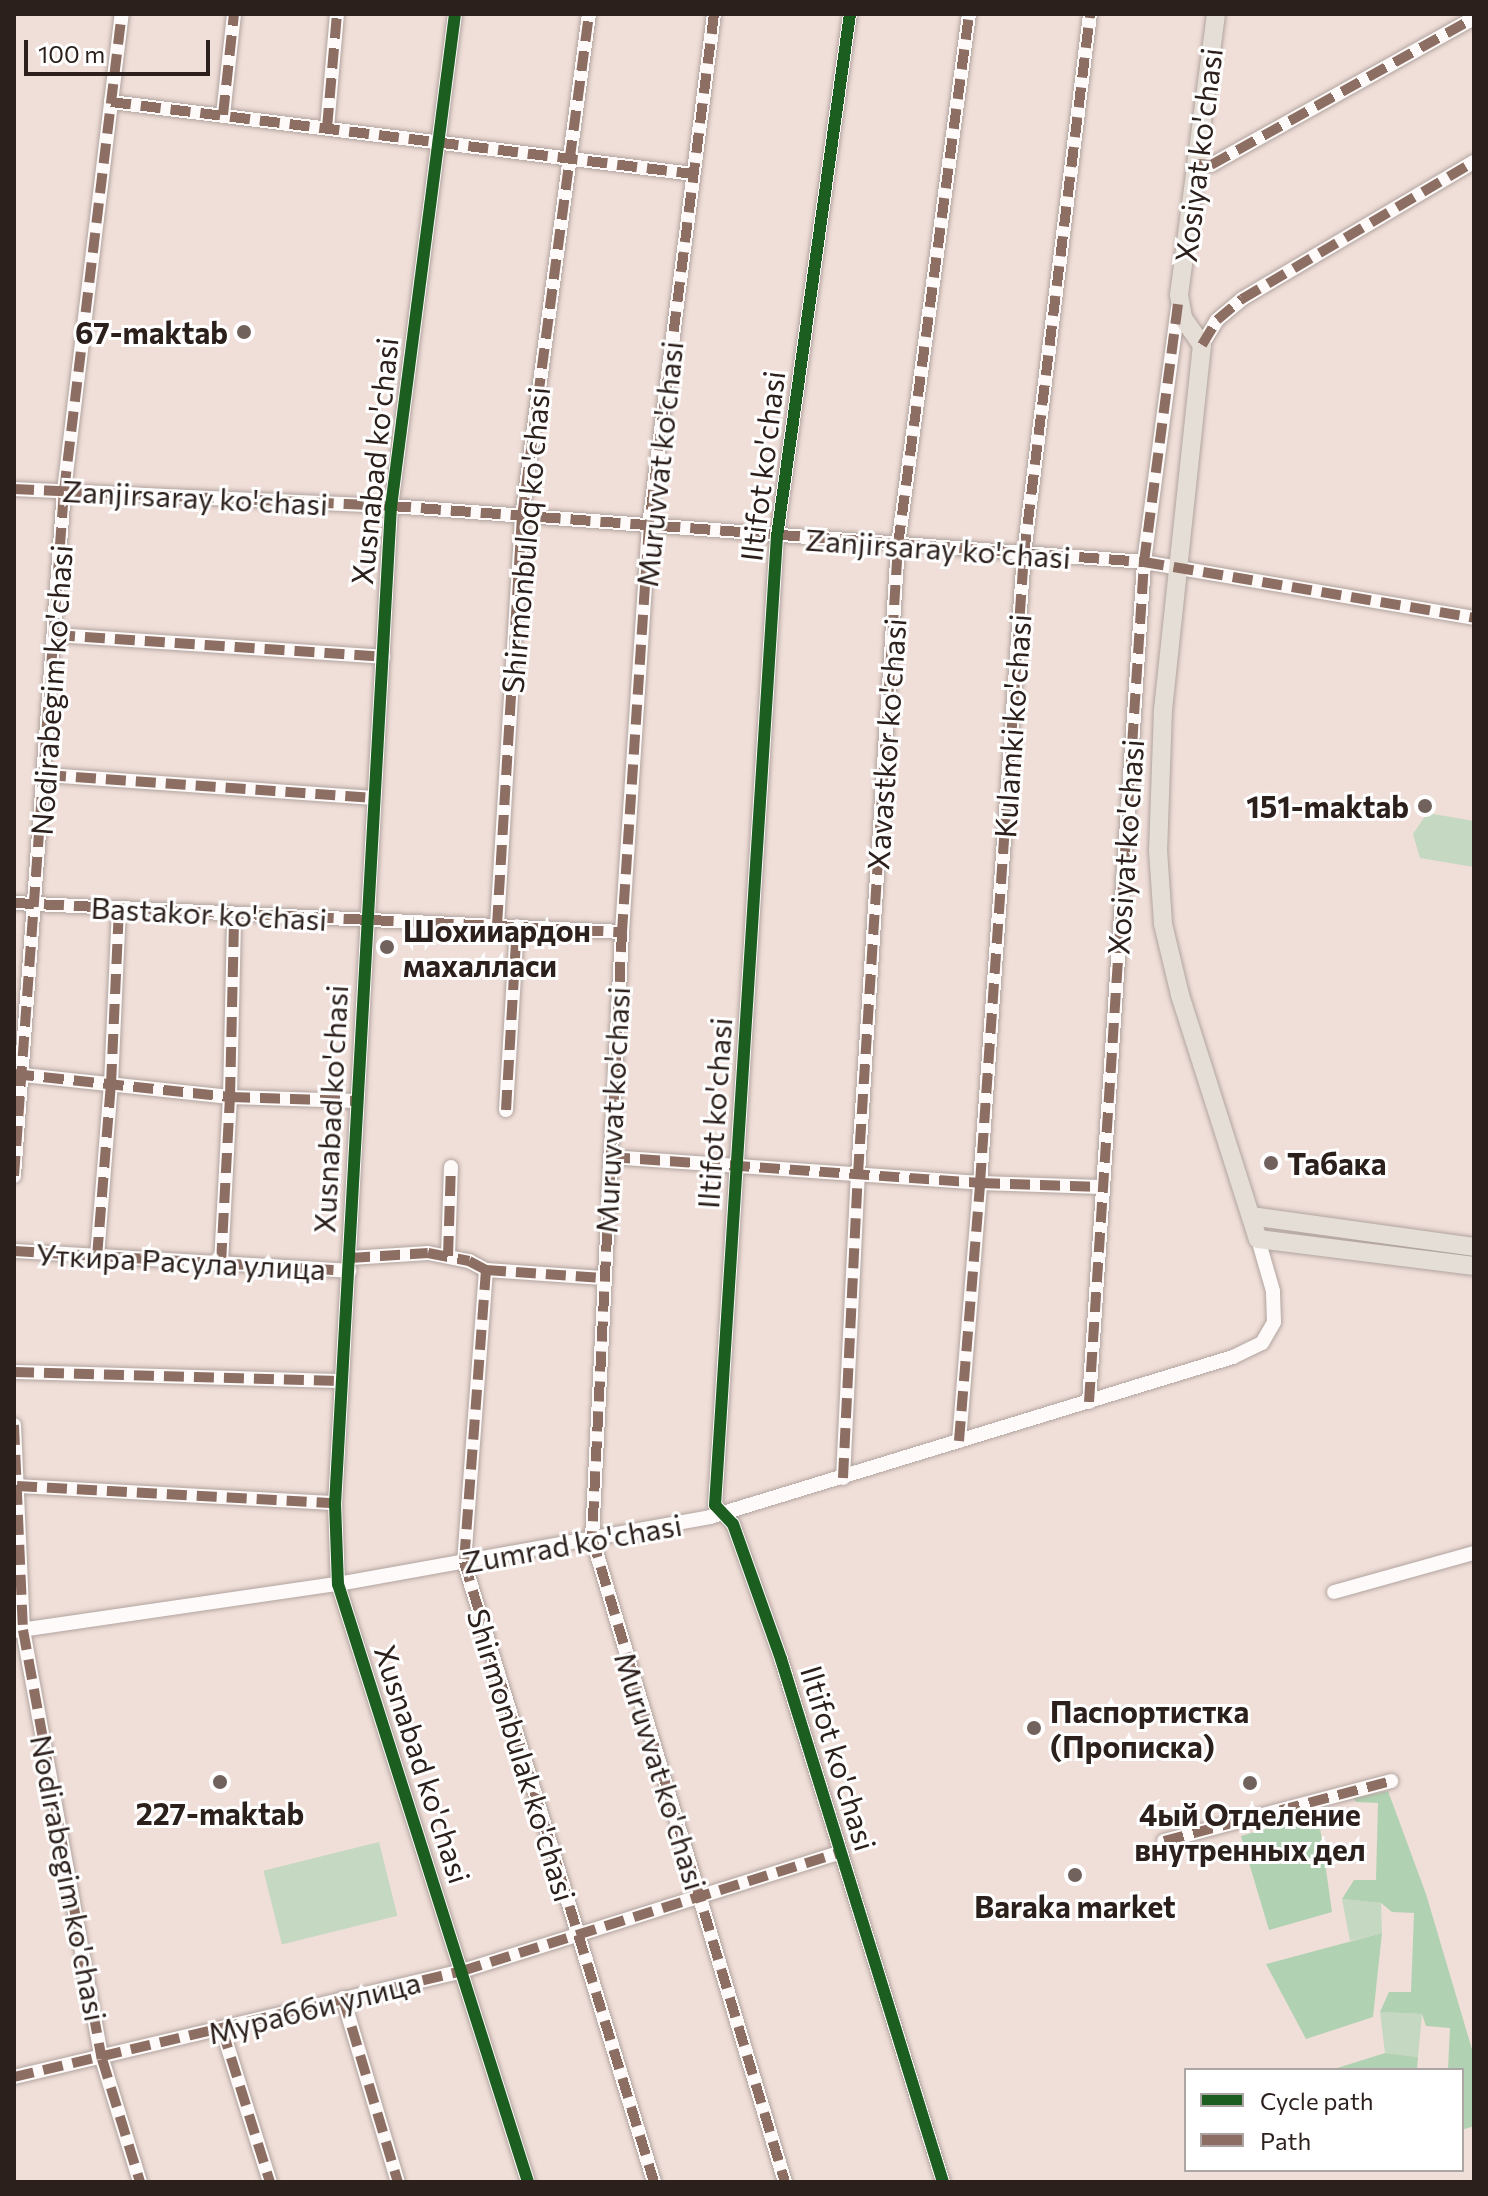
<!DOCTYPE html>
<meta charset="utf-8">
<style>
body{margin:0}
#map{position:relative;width:1488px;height:2196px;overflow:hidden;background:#f0ded8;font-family:Commissioner,sans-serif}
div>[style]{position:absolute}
.green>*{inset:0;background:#c5d8c1;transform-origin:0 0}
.forest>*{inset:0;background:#b1d2b2}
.roads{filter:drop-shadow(0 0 2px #b1a49f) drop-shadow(0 0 2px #b1a49f)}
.minor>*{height:14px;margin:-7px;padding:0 7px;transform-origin:7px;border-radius:7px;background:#fdfaf9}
.major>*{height:18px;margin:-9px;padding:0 9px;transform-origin:9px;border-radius:9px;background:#e5ded7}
.quiet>*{height:10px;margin-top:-5px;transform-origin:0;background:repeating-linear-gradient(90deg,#8d6e63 0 20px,transparent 0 30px)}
.cycleway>*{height:12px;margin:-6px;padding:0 6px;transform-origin:6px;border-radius:6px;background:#1b5e20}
.dots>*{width:22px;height:22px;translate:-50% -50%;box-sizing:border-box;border:4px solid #fff;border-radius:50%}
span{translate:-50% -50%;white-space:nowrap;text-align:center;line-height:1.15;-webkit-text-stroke:6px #fff;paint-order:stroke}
.street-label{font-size:30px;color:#2c201c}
.poi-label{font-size:30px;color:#2c201c;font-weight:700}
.right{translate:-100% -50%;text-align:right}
.left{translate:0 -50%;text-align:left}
.frame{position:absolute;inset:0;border:16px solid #2c201c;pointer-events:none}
.legend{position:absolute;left:1184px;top:2068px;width:280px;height:104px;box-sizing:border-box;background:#fff;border:2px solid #aba6a4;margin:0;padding:10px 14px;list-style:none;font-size:24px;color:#2c201c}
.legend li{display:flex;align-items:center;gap:16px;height:40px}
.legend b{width:40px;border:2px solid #aba6a4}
.scale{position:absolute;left:24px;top:40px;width:186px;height:36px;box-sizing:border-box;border:4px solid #2c201c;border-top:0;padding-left:10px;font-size:24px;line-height:28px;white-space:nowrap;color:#2c201c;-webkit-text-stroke:6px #fff;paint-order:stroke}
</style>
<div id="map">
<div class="green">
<i style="clip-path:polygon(1427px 813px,1474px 821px,1474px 867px,1420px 858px,1413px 834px)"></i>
<i style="left:379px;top:1842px;width:76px;height:119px;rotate:76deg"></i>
<i style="clip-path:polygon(1342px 1899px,1381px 1903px,1382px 1933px,1350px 1941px)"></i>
<i style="clip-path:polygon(1380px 2012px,1422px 2014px,1418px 2057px,1385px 2053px)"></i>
</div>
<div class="forest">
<i style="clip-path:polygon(1388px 1791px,1426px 1894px,1474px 2056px,1474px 2126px,1462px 2130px,1462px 2070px,1448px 2070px,1450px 2028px,1426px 2026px,1422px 2014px,1380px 2012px,1389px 1992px,1411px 1992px,1414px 1913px,1392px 1912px,1381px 1903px,1342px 1899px,1354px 1880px,1376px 1880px,1378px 1803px,1356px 1802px,1353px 1798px)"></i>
<i style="clip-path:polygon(1318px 1813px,1332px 1912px,1269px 1930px,1241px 1836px)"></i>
<i style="clip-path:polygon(1382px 1933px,1373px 2017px,1306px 2039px,1266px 1964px)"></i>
<i style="clip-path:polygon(1385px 2053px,1418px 2057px,1417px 2070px,1331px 2070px)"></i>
</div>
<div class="roads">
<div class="minor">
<i style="left:455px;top:14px;width:496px;rotate:97.4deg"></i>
<i style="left:391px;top:506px;width:999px;rotate:93.21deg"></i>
<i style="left:335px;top:1503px;width:81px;rotate:87.9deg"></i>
<i style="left:338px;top:1584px;width:627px;rotate:72.37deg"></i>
<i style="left:714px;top:14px;width:515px;rotate:97.25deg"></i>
<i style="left:649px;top:525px;width:408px;rotate:93.8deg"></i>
<i style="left:622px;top:932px;width:607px;rotate:92.83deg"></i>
<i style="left:592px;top:1538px;width:672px;rotate:73.32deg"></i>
<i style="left:850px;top:14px;width:527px;rotate:97.96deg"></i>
<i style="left:777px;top:536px;width:971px;rotate:93.66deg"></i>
<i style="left:715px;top:1505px;width:26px;rotate:47deg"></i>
<i style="left:733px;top:1524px;width:143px;rotate:70.4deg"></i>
<i style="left:781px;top:1659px;width:548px;rotate:72.79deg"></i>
<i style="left:111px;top:102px;width:586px;rotate:7.05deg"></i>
<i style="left:223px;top:115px;width:102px;rotate:-83.8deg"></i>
<i style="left:327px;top:128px;width:114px;rotate:-85deg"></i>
<i style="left:1197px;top:164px;width:14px;rotate:4deg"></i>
<i style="left:1211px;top:165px;width:301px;rotate:-29.2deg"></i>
<i style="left:1202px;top:345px;width:29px;rotate:-59deg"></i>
<i style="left:1217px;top:320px;width:33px;rotate:-40deg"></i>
<i style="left:1242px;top:299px;width:269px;rotate:-30.6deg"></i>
<i style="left:14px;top:489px;width:377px;rotate:2.6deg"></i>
<i style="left:391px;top:506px;width:755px;rotate:4.25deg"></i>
<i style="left:1144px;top:562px;width:335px;rotate:9.6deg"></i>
<i style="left:55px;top:635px;width:329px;rotate:3.8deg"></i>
<i style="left:46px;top:775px;width:329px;rotate:4deg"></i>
<i style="left:14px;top:903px;width:609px;rotate:2.73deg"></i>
<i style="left:497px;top:925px;width:409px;rotate:-86.5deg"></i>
<i style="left:522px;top:517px;width:507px;rotate:-82.41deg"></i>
<i style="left:14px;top:1074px;width:217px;rotate:6.1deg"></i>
<i style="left:230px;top:1097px;width:125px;rotate:1.8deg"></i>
<i style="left:506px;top:1110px;width:184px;rotate:-86.6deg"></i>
<i style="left:610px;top:1157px;width:371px;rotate:4deg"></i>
<i style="left:980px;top:1183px;width:121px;rotate:1.9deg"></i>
<i style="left:14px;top:1176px;width:687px;rotate:-85.83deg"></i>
<i style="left:64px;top:491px;width:481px;rotate:-83.1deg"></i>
<i style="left:14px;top:1251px;width:336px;rotate:3.4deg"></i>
<i style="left:448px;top:1256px;width:89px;rotate:-88.1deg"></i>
<i style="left:97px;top:1257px;width:174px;rotate:-85.4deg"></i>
<i style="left:111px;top:1084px;width:176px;rotate:-87.4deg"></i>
<i style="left:350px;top:1258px;width:78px;rotate:-3.7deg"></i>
<i style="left:428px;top:1253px;width:42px;rotate:11deg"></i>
<i style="left:469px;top:1261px;width:19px;rotate:28deg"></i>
<i style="left:486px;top:1270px;width:117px;rotate:3.9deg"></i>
<i style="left:221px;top:1263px;width:166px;rotate:-86.9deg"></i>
<i style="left:230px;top:1097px;width:182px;rotate:-88.7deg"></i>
<i style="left:486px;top:1270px;width:293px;rotate:94.3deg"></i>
<i style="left:464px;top:1562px;width:648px;rotate:72.96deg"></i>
<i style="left:14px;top:1372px;width:326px;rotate:1.6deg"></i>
<i style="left:1089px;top:1402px;width:842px;rotate:-86.25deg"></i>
<i style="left:1144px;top:562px;width:257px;rotate:-82.4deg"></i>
<i style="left:14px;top:1425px;width:205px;rotate:87.5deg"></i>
<i style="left:23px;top:1630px;width:436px;rotate:79.6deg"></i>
<i style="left:102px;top:2059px;width:129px;rotate:72.8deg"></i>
<i style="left:959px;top:1441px;width:259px;rotate:-85.3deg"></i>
<i style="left:980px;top:1183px;width:631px;rotate:-86deg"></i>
<i style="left:1024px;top:554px;width:544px;rotate:-83.03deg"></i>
<i style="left:843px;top:1478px;width:304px;rotate:-87.2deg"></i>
<i style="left:858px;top:1174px;width:630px;rotate:-86.36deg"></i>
<i style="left:898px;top:545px;width:536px;rotate:-82.38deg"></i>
<i style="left:17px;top:1486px;width:318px;rotate:3.1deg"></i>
<i style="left:1334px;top:1592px;width:145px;rotate:-15.6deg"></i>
<i style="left:14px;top:1631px;width:327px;rotate:-8.3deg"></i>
<i style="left:338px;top:1584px;width:378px;rotate:-10.2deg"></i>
<i style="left:710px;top:1517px;width:547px;rotate:-17.01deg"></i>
<i style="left:1233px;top:1357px;width:32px;rotate:-26deg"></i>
<i style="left:1262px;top:1343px;width:24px;rotate:-60deg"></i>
<i style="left:1274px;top:1322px;width:31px;rotate:-92deg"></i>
<i style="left:1273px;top:1291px;width:54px;rotate:-106.1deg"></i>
<i style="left:1164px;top:1841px;width:235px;rotate:-14.8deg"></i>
<i style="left:343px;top:1998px;width:192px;rotate:73.4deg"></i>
<i style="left:222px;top:2029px;width:160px;rotate:72.6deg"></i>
<i style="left:14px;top:2077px;width:460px;rotate:-13.3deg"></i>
<i style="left:462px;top:1971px;width:397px;rotate:-17.4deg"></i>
</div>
<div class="major">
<i style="left:1216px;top:14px;width:283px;rotate:97.5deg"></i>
<i style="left:1179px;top:295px;width:23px;rotate:80deg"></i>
<i style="left:1183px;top:318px;width:33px;rotate:55deg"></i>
<i style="left:1202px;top:345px;width:366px;rotate:96.1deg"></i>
<i style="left:1163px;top:709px;width:141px;rotate:92deg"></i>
<i style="left:1158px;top:850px;width:74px;rotate:86.1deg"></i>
<i style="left:1163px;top:924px;width:73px;rotate:76.5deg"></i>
<i style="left:1180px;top:995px;width:256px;rotate:72.3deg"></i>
<i style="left:1258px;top:1239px;width:218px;rotate:7.1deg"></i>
<i style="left:1251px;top:1216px;width:225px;rotate:7.9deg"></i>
</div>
</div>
<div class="quiet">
<i style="left:714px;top:14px;width:515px;rotate:97.25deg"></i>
<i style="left:649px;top:525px;width:408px;rotate:93.8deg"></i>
<i style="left:622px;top:932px;width:607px;rotate:92.83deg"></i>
<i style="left:592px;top:1538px;width:672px;rotate:73.32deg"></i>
<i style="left:111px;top:102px;width:586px;rotate:7.05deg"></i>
<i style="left:223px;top:115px;width:102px;rotate:-83.8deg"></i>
<i style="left:327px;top:128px;width:114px;rotate:-85deg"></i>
<i style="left:1197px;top:164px;width:14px;rotate:4deg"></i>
<i style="left:1211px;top:165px;width:301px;rotate:-29.2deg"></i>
<i style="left:1202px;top:345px;width:29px;rotate:-59deg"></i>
<i style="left:1217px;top:320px;width:33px;rotate:-40deg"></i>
<i style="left:1242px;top:299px;width:269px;rotate:-30.6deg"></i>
<i style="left:14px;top:489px;width:377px;rotate:2.6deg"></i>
<i style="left:391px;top:506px;width:755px;rotate:4.25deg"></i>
<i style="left:1144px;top:562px;width:335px;rotate:9.6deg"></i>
<i style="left:55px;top:635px;width:329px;rotate:3.8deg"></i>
<i style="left:46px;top:775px;width:329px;rotate:4deg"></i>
<i style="left:14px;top:903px;width:609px;rotate:2.73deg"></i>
<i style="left:497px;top:925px;width:409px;rotate:-86.5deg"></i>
<i style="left:522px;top:517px;width:507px;rotate:-82.41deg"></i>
<i style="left:14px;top:1074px;width:217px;rotate:6.1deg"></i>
<i style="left:230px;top:1097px;width:125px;rotate:1.8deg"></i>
<i style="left:506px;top:1110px;width:184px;rotate:-86.6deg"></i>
<i style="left:610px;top:1157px;width:371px;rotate:4deg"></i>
<i style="left:980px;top:1183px;width:121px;rotate:1.9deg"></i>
<i style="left:14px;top:1176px;width:687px;rotate:-85.83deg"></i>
<i style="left:64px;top:491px;width:481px;rotate:-83.1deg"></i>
<i style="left:14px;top:1251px;width:336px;rotate:3.4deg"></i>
<i style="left:448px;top:1256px;width:89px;rotate:-88.1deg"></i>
<i style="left:97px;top:1257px;width:174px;rotate:-85.4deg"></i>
<i style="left:111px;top:1084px;width:176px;rotate:-87.4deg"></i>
<i style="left:350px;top:1258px;width:78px;rotate:-3.7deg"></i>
<i style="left:428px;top:1253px;width:42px;rotate:11deg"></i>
<i style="left:469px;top:1261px;width:19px;rotate:28deg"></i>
<i style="left:486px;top:1270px;width:117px;rotate:3.9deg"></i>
<i style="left:221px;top:1263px;width:166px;rotate:-86.9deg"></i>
<i style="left:230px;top:1097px;width:182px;rotate:-88.7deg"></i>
<i style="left:486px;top:1270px;width:293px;rotate:94.3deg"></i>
<i style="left:464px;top:1562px;width:648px;rotate:72.96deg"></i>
<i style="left:14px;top:1372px;width:326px;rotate:1.6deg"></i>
<i style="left:1089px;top:1402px;width:842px;rotate:-86.25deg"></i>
<i style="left:1144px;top:562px;width:269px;rotate:-82.5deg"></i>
<i style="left:14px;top:1425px;width:205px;rotate:87.5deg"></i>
<i style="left:23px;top:1630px;width:436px;rotate:79.6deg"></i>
<i style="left:102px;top:2059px;width:129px;rotate:72.8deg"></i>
<i style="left:959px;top:1441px;width:259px;rotate:-85.3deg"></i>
<i style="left:980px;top:1183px;width:631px;rotate:-86deg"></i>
<i style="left:1024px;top:554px;width:544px;rotate:-83.03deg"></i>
<i style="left:843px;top:1478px;width:304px;rotate:-87.2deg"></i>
<i style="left:858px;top:1174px;width:630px;rotate:-86.36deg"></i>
<i style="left:898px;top:545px;width:536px;rotate:-82.38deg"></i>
<i style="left:17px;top:1486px;width:318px;rotate:3.1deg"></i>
<i style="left:1164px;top:1841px;width:235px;rotate:-14.8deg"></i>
<i style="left:343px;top:1998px;width:192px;rotate:73.4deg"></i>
<i style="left:222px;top:2029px;width:160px;rotate:72.6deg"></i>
<i style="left:14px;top:2077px;width:460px;rotate:-13.3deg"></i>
<i style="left:462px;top:1971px;width:397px;rotate:-17.4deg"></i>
</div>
<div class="cycleway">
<i style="left:455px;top:14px;width:496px;rotate:97.4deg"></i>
<i style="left:391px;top:506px;width:999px;rotate:93.21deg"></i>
<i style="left:335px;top:1503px;width:81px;rotate:87.9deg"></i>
<i style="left:338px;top:1584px;width:627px;rotate:72.37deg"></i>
<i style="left:850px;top:14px;width:527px;rotate:97.96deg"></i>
<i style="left:777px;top:536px;width:971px;rotate:93.66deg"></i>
<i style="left:715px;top:1505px;width:26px;rotate:47deg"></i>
<i style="left:733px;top:1524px;width:143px;rotate:70.4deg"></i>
<i style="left:781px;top:1659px;width:548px;rotate:72.79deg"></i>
</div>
<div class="dots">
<i style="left:244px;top:332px;background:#71625e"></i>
<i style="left:1425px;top:806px;background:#71625e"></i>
<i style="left:387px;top:947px;background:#71625e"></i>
<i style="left:1271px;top:1163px;background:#71625e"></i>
<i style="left:1034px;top:1728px;background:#71625e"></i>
<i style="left:220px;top:1782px;background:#71625e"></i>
<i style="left:1250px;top:1783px;background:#71625e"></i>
<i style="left:1075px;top:1875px;background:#71625e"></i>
</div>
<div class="street-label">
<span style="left:1198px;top:155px;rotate:-83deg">Xosiyat ko'chasi</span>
<span style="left:374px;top:461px;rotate:-84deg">Xusnabad ko'chasi</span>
<span style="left:659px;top:464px;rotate:-84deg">Muruvvat ko'chasi</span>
<span style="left:762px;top:466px;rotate:-83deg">Iltifot ko'chasi</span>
<span style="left:195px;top:497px;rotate:3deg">Zanjirsaray ko'chasi</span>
<span style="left:525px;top:540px;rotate:-85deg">Shirmonbuloq ko'chasi</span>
<span style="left:938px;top:548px;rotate:4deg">Zanjirsaray ko'chasi</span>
<span style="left:51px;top:690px;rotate:-86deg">Nodirabegim ko'chasi</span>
<span style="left:1012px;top:726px;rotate:-86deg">Kulamki ko'chasi</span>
<span style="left:886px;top:744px;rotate:-86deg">Xavastkor ko'chasi</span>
<span style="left:1125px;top:847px;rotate:-86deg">Xosiyat ko'chasi</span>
<span style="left:209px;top:913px;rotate:3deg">Bastakor ko'chasi</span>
<span style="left:330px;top:1109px;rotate:-87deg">Xusnabad ko'chasi</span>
<span style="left:612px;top:1110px;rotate:-87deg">Muruvvat ko'chasi</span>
<span style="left:714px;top:1113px;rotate:-86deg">Iltifot ko'chasi</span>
<span style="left:181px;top:1261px;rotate:3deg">Уткира Расула улица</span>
<span style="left:572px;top:1543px;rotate:-10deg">Zumrad ko'chasi</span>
<span style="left:522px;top:1755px;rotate:73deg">Shirmonbulak ko'chasi</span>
<span style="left:839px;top:1758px;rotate:73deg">Iltifot ko'chasi</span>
<span style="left:423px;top:1764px;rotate:72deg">Xusnabad ko'chasi</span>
<span style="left:661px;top:1771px;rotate:73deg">Muruvvat ko'chasi</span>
<span style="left:69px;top:1878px;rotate:79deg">Nodirabegim ko'chasi</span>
<span style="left:314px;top:2007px;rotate:-14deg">Мурабби улица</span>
</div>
<div class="poi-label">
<span class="right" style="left:228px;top:332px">67-maktab</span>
<span class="right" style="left:1409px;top:806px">151-maktab</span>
<span class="left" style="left:403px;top:947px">Шохииардон<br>махалласи</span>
<span class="left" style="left:1287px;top:1163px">Табака</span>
<span class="left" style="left:1050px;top:1728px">Паспортистка<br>(Прописка)</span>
<span style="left:220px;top:1813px">227-maktab</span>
<span style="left:1250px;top:1831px">4ый Отделение<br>внутренных дел</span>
<span style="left:1075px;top:1906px">Baraka market</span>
</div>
<div class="frame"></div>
<ul class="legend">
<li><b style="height:10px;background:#1b5e20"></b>Cycle path</li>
<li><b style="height:10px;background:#8d6e63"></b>Path</li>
</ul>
<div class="scale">100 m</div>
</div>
